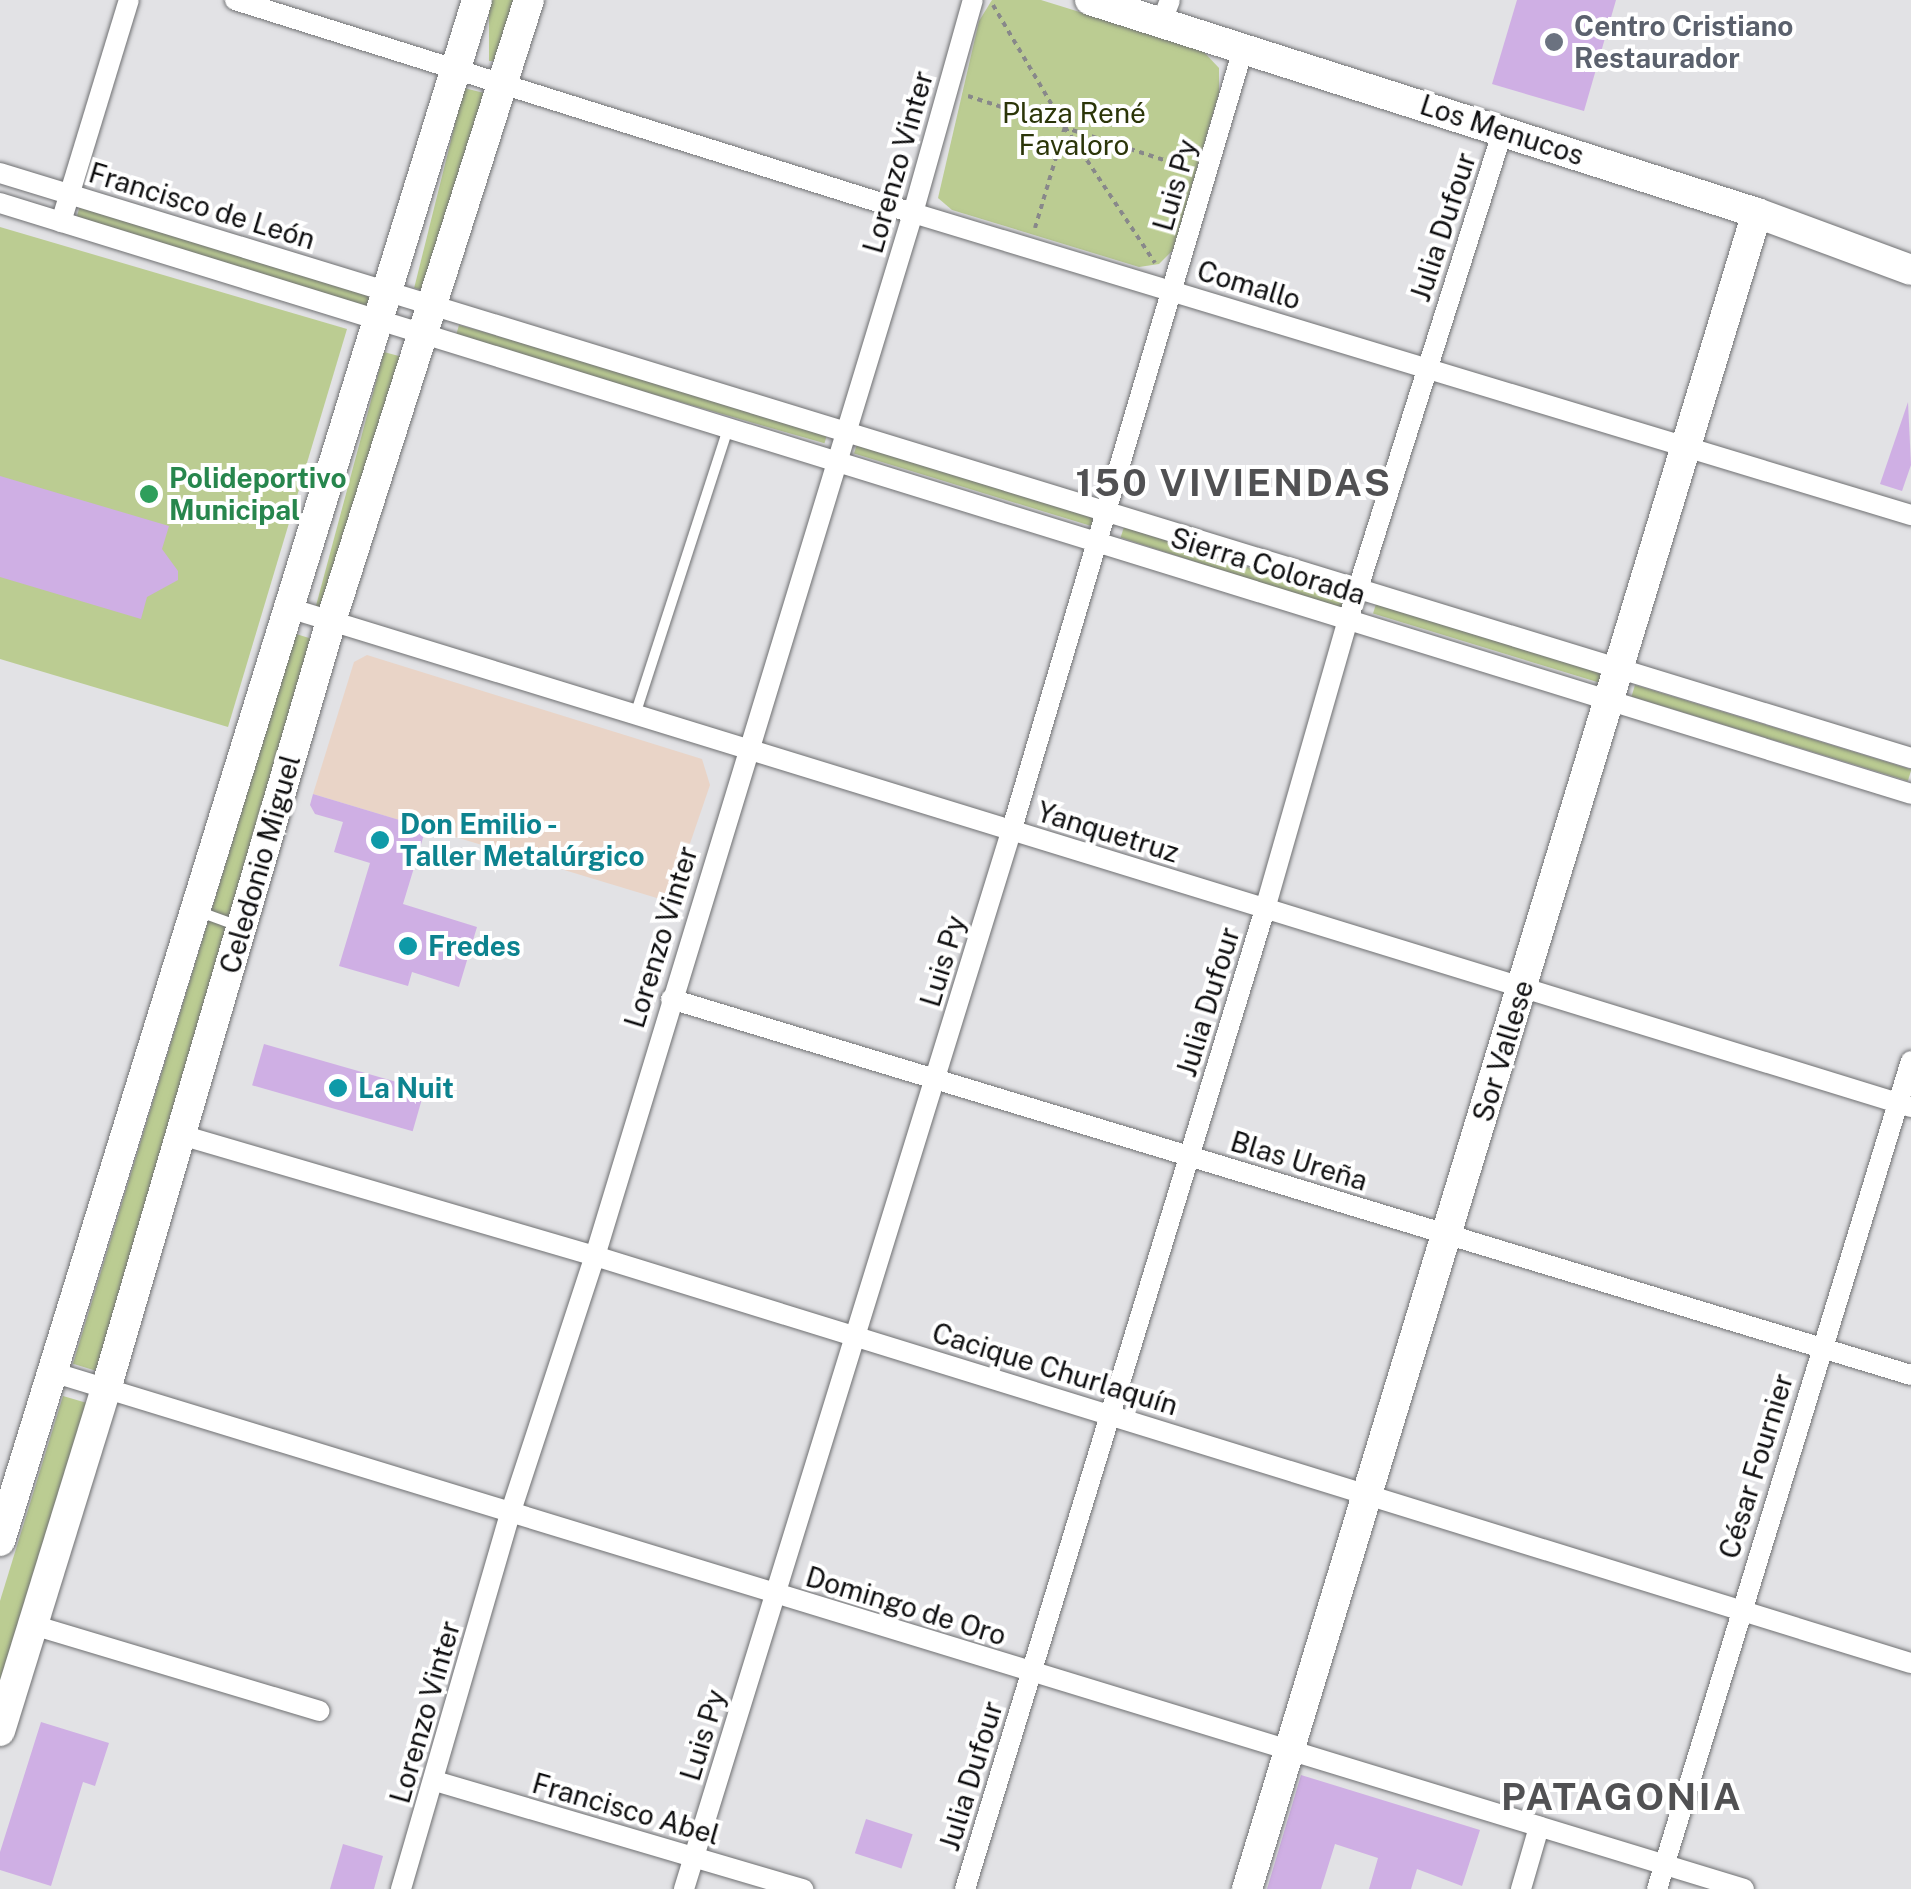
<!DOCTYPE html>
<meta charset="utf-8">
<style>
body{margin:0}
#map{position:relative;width:1911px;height:1889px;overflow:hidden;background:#e2e2e5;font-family:"Public Sans",sans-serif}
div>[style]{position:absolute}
.industrial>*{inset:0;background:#e9d4c7}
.green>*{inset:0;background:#bbcc92;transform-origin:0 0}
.building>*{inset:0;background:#cfafe4;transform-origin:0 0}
.path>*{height:4px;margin-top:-2px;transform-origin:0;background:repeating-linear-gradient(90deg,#88888a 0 5px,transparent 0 10px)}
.roads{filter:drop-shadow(0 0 2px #6f7072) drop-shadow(0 0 2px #6f7072)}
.lane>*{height:10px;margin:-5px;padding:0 5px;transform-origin:5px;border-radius:5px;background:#fff}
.street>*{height:20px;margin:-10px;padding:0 10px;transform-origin:10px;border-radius:10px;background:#fff}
.secondary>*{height:30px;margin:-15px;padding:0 15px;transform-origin:15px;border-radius:15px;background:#fff}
.dots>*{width:28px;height:28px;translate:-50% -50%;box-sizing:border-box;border:5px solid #fff;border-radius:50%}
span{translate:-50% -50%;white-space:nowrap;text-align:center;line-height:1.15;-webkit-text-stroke:8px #fff;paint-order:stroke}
.worship-label{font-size:28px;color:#5b616d;font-weight:700}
.left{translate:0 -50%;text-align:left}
.park-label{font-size:28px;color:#2b3508}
.street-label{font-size:28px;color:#0f0f10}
.leisure-label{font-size:28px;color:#27864d;font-weight:700}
.culture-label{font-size:28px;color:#0d838f;font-weight:700}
.district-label{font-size:38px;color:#515153;font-weight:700;letter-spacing:2.5px}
</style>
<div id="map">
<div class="industrial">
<i style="clip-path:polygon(367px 655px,702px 759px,710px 785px,670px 902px,313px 794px,354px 662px)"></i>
</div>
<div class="green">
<i style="left:489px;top:0;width:29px;height:61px"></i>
<i style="clip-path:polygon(992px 0,1041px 0,1202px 50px,1219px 68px,1219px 93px,1173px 250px,1159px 264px,1139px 267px,952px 210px,938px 198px,979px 21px)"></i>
<i style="left:464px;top:88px;width:25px;height:206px;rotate:14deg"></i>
<i style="left:80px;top:206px;width:306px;height:12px;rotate:17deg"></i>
<i style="clip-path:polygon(0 227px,347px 329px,228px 727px,0 659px)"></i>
<i style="left:459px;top:325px;width:384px;height:13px;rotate:16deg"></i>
<i style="left:384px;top:352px;width:23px;height:264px;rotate:15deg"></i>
<i style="left:857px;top:444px;width:248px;height:10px;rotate:17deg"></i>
<i style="left:1124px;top:527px;width:232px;height:11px;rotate:18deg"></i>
<i style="left:1376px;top:604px;width:237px;height:10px;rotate:17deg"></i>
<i style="left:296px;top:634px;width:24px;height:763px;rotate:17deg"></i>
<i style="left:1635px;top:685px;width:289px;height:12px;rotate:17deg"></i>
<i style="clip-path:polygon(63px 1396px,87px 1403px,0 1688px,0 1601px)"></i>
</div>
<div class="building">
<i style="clip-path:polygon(1517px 0,1616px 0,1584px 111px,1492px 84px)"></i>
<i style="clip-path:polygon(1908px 402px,1911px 465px,1902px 491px,1880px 484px)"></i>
<i style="clip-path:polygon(0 476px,169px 526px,162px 549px,178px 571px,178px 580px,147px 597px,141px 619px,0 577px)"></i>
<i style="clip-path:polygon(313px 794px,426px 828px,403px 904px,477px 927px,459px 987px,412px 972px,408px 986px,339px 966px,370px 863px,334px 852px,343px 822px,315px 814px,310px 805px)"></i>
<i style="left:264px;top:1044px;width:167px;height:43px;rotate:16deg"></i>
<i style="clip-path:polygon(41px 1722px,109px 1743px,95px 1786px,83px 1782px,51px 1886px,0 1870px,0 1852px)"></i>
<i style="clip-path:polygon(1301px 1775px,1480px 1830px,1462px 1886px,1417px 1869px,1411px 1889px,1369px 1889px,1378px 1858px,1335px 1844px,1321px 1889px,1267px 1889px)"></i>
<i style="left:866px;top:1819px;width:49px;height:36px;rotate:18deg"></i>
<i style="clip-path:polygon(343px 1844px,383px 1856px,374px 1889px,330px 1889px)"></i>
</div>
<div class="path">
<i style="left:993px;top:5px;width:142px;rotate:59.5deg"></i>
<i style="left:1065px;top:127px;width:163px;rotate:56.5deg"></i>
<i style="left:968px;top:96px;width:231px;rotate:18.1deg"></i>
<i style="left:1035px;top:228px;width:105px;rotate:-73.5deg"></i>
</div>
<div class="roads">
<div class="lane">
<i style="left:635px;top:715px;width:302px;rotate:-72deg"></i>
<i style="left:200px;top:912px;width:38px;rotate:20deg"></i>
</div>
<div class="street">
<i style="left:235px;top:0;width:711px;rotate:17.44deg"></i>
<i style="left:913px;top:213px;width:1043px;rotate:16.84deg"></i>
<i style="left:1162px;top:21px;width:22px;rotate:-69deg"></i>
<i style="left:0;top:173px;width:1999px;rotate:17.02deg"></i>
<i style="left:0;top:203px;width:2000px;rotate:17.18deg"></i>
<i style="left:61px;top:222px;width:232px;rotate:-73deg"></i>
<i style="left:289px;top:608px;width:1697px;rotate:17.1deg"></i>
<i style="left:671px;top:999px;width:1296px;rotate:16.87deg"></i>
<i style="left:181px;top:1135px;width:431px;rotate:16.3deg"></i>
<i style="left:595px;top:1256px;width:1377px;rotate:17.19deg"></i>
<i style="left:52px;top:1372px;width:1769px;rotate:16.99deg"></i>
<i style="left:33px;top:1625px;width:299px;rotate:16.7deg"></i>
<i style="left:435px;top:1781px;width:384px;rotate:16.4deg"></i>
<i style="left:401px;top:1889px;width:391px;rotate:-73.8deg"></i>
<i style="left:510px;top:1514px;width:272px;rotate:-71.8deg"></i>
<i style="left:595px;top:1256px;width:1090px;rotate:-73.04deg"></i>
<i style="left:913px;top:213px;width:221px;rotate:-74.3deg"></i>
<i style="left:684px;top:1889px;width:1106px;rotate:-72.81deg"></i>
<i style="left:1011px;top:832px;width:820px;rotate:-73.49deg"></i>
<i style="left:965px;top:1889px;width:1025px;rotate:-72.98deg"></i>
<i style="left:1265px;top:909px;width:301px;rotate:-74deg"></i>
<i style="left:1348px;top:620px;width:514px;rotate:-72.45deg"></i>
<i style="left:1521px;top:1889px;width:65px;rotate:-73.8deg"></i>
<i style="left:1657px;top:1889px;width:866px;rotate:-72.95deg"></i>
</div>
<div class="secondary">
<i style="left:1090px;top:0;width:700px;rotate:17.71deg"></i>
<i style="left:1757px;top:213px;width:164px;rotate:20.3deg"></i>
<i style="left:0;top:1541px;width:1613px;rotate:-72.8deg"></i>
<i style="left:0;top:1731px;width:358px;rotate:-72.8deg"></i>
<i style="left:106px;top:1389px;width:800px;rotate:-73.67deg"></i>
<i style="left:331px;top:621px;width:652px;rotate:-72.32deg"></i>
<i style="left:1247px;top:1889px;width:1752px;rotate:-73.08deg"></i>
</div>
</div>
<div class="dots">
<i style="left:1554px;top:42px;background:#6b7280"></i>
<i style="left:149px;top:494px;background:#2e9e5b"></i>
<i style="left:380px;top:840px;background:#0f9aa8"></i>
<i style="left:408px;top:946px;background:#0f9aa8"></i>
<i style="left:338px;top:1088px;background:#0f9aa8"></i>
</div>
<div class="worship-label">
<span class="left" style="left:1574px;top:42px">Centro Cristiano<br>Restaurador</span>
</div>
<div class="park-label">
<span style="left:1074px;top:129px">Plaza René<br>Favaloro</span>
</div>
<div class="street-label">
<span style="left:1502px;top:130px;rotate:18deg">Los Menucos</span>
<span style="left:898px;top:162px;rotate:-74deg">Lorenzo Vinter</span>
<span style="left:1175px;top:185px;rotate:-74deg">Luis Py</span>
<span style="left:202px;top:206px;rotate:17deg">Francisco de León</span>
<span style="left:1443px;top:227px;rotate:-72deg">Julia Dufour</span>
<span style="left:1249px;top:285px;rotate:17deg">Comallo</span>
<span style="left:1268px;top:566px;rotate:17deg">Sierra Colorada</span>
<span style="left:1108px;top:832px;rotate:17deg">Yanquetruz</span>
<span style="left:260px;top:864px;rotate:-74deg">Celedonio Miguel</span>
<span style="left:661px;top:937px;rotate:-73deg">Lorenzo Vinter</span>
<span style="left:943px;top:961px;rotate:-73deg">Luis Py</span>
<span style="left:1208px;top:1002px;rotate:-73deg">Julia Dufour</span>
<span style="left:1503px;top:1051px;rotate:-73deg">Sor Vallese</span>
<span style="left:1299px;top:1161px;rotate:17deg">Blas Ureña</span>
<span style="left:1055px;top:1369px;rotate:17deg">Cacique Churlaquín</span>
<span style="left:1756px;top:1466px;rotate:-73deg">César Fournier</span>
<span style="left:906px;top:1606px;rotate:17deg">Domingo de Oro</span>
<span style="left:425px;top:1712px;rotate:-74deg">Lorenzo Vinter</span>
<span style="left:703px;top:1735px;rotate:-73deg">Luis Py</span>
<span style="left:971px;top:1776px;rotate:-73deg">Julia Dufour</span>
<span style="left:626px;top:1809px;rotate:16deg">Francisco Abel</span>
</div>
<div class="leisure-label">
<span class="left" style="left:169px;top:494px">Polideportivo<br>Municipal</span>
</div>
<div class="culture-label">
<span class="left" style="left:400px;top:840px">Don Emilio -<br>Taller Metalúrgico</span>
<span class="left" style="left:428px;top:946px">Fredes</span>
<span class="left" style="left:358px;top:1088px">La Nuit</span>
</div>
<div class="district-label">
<span style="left:1234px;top:483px">150 VIVIENDAS</span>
<span style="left:1622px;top:1797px">PATAGONIA</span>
</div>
</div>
